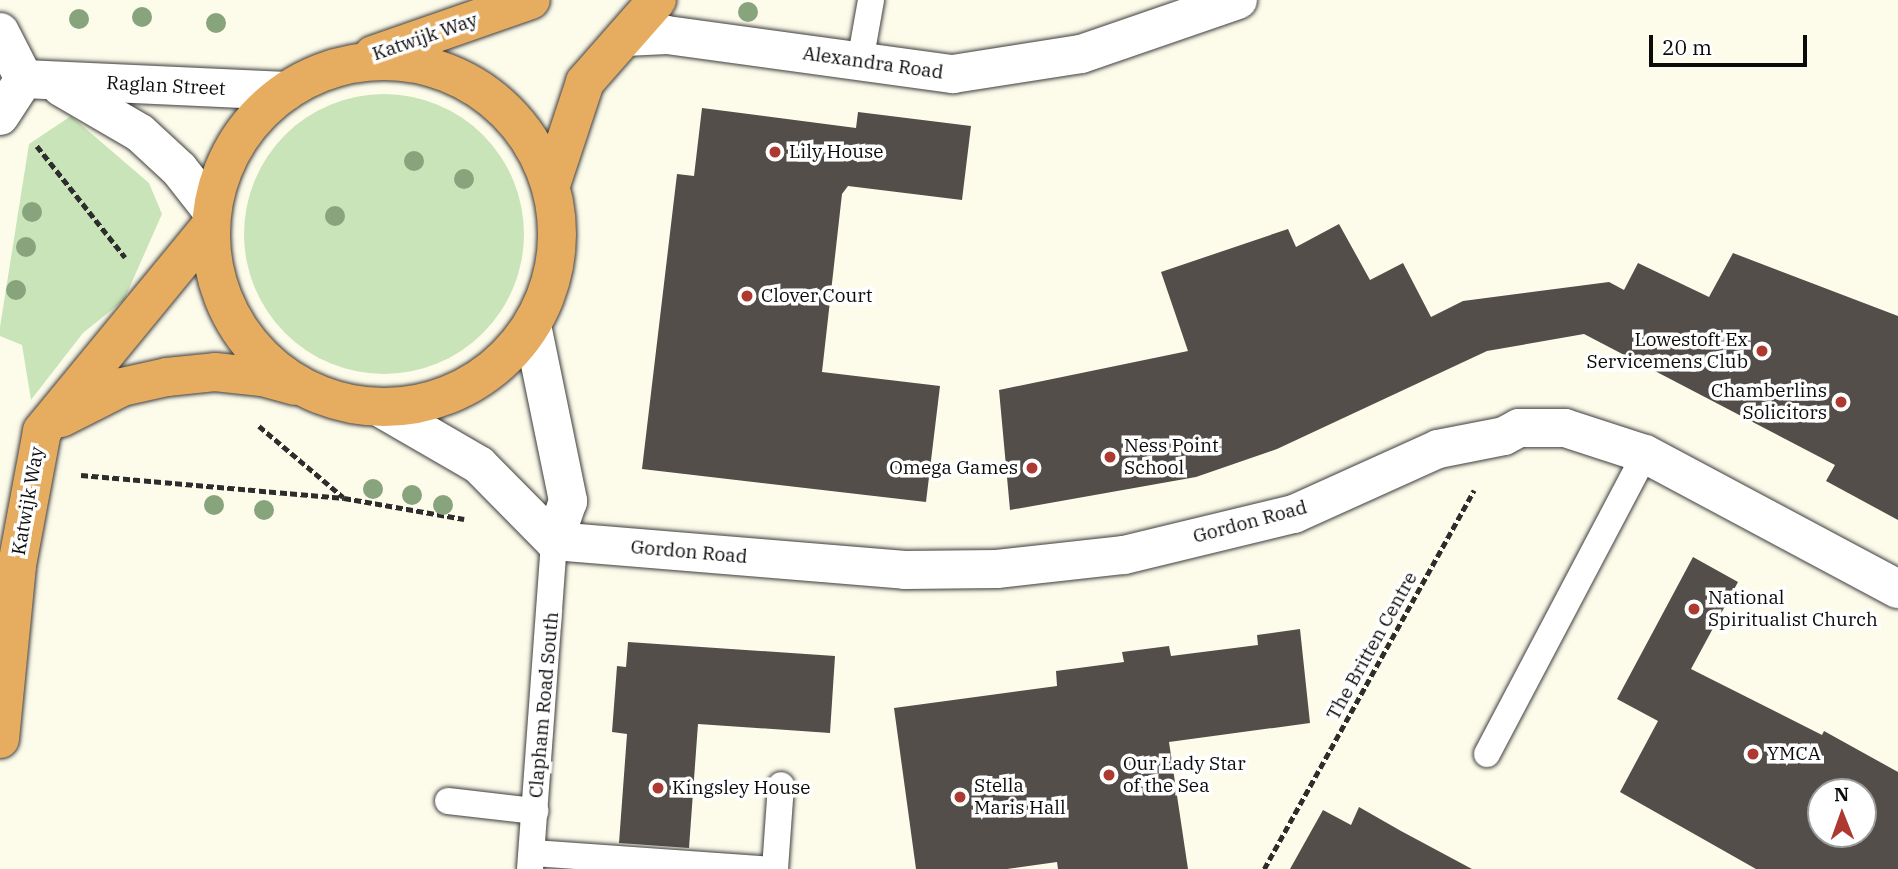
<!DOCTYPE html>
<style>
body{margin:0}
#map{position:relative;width:1898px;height:869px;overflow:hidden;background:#fdfceb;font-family:"IBM Plex Serif",serif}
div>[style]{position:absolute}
.green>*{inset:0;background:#cae4b9}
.round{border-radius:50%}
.building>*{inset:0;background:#534e49}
.path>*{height:4.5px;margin-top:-2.25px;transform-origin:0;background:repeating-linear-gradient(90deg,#2d2d2d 0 7px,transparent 0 10.5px)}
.roads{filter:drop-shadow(0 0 2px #3e3e3e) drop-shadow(0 0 2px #3e3e3e)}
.lane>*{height:26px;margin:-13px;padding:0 13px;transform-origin:13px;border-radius:13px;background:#fff}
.street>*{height:38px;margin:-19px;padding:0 19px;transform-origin:19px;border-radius:19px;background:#fff}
.highway>*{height:38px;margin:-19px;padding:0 19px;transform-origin:19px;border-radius:19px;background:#e6ac60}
.highway>.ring{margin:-19px;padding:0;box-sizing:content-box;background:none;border:38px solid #e6ac60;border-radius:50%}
.trees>*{width:20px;height:20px;margin:-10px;border-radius:50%;background:#88a47c}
.dots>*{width:19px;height:19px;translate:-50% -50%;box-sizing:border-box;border:4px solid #fff;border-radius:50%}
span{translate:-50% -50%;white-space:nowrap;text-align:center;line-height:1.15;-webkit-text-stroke:7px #fff;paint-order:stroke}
.street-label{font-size:19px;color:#0b0b0b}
.poi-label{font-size:19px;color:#0b0b0b}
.left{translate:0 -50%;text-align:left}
.right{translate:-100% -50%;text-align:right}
.north{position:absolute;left:1807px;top:778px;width:70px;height:70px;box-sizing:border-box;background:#fff;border:2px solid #9d9d9d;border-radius:50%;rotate:359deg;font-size:19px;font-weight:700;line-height:28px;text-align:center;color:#0b0b0b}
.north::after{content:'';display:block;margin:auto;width:24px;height:32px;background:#ad3931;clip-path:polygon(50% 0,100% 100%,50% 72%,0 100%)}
.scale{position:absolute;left:1649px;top:35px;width:158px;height:32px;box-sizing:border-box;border:4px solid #0b0b0b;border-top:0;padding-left:9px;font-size:21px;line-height:24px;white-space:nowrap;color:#0b0b0b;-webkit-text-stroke:5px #fff;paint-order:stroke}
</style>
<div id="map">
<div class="green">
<i class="round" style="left:244px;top:94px;width:280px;height:280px"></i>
<i style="clip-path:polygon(71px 116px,149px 183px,162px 214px,124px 300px,83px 333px,31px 400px,22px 345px,0 336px,0 327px,29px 144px)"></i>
</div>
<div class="building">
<i style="clip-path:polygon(702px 108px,856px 128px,858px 112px,971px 126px,962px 200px,848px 186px,842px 194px,822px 372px,940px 386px,926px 502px,642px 469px,677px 174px,694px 176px)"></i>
<i style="clip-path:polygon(1339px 224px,1370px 280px,1403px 263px,1431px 317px,1463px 301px,1609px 282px,1624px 290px,1638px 263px,1709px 297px,1733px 253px,1898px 316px,1898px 520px,1826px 481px,1835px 465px,1584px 334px,1487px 351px,1277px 449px,1196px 477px,1010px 510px,999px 390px,1188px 351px,1161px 272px,1288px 229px,1296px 247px)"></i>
<i style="clip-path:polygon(evenodd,1693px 557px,1738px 582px,1691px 669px,1822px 735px,1824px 731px,1898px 772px,1898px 869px,1756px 869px,1620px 792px,1658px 721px,1617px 699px,1693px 557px,1821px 792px,1863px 792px,1863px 834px,1821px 834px,1821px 792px)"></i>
<i style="clip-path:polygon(1300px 629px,1310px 723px,1169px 742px,1188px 869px,1058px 869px,1057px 862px,1007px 869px,916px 869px,894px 708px,1057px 686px,1056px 671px,1124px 662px,1122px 652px,1169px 646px,1171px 656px,1258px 645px,1257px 635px)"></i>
<i style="clip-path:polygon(628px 642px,835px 656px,830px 733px,698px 724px,689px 848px,619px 843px,627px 734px,612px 732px,617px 666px,626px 667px)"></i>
<i style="clip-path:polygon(1359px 807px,1401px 831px,1472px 869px,1290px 869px,1323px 810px,1351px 825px)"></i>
</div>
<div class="path">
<i style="left:37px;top:146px;width:142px;rotate:51.6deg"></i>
<i style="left:259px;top:426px;width:110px;rotate:40.2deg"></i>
<i style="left:81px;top:475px;width:264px;rotate:5deg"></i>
<i style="left:344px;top:498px;width:122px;rotate:9.9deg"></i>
<i style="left:1264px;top:869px;width:433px;rotate:-61deg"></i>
</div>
<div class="roads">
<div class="lane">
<i style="left:860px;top:62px;width:63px;rotate:-79.9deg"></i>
<i style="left:1487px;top:754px;width:339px;rotate:-62.2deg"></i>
<i style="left:448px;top:801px;width:88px;rotate:6.6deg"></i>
<i style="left:532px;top:853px;width:229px;rotate:4deg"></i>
<i style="left:530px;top:869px;width:329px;rotate:-85.8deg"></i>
<i style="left:775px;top:869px;width:84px;rotate:-85.9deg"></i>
</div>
<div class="street">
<i style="left:0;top:32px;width:53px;rotate:62.9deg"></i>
<i style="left:24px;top:79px;width:263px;rotate:2.6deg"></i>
<i style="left:625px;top:37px;width:42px;rotate:-2.7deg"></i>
<i style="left:667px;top:35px;width:289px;rotate:7.8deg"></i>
<i style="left:953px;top:74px;width:130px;rotate:-8.9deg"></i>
<i style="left:1081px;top:54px;width:166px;rotate:-19deg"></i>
<i style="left:61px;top:87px;width:91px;rotate:30.2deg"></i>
<i style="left:140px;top:133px;width:53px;rotate:42.7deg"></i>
<i style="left:179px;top:169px;width:53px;rotate:51.8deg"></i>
<i style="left:0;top:116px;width:44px;rotate:-57deg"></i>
<i style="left:532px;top:325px;width:180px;rotate:78.4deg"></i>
<i style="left:568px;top:501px;width:42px;rotate:109.3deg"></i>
<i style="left:379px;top:407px;width:116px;rotate:30.1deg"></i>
<i style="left:479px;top:465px;width:107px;rotate:45.4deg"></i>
<i style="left:554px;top:541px;width:352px;rotate:4.7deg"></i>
<i style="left:905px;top:570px;width:92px;rotate:-0.6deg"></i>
<i style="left:997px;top:569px;width:128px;rotate:-6.3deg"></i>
<i style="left:1124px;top:555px;width:175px;rotate:-13.6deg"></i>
<i style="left:1294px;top:514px;width:158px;rotate:-24.3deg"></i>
<i style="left:1438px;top:449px;width:67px;rotate:-11.1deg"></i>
<i style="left:1504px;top:436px;width:17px;rotate:-28deg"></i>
<i style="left:1519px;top:428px;width:46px"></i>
<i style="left:1565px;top:428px;width:84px;rotate:18deg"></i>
<i style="left:1645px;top:454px;width:287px;rotate:28.1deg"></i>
</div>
<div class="highway">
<i style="left:373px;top:55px;width:167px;rotate:-19.2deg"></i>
<i class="ring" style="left:211px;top:61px;width:308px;height:308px"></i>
<i style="left:551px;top:185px;width:108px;rotate:-71.7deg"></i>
<i style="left:585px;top:82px;width:109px;rotate:-48.7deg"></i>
<i style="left:61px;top:418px;width:68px;rotate:-26.9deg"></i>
<i style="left:122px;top:387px;width:46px;rotate:-12.5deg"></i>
<i style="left:167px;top:377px;width:48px;rotate:-5.9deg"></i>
<i style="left:215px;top:372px;width:47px;rotate:6.1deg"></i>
<i style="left:262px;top:377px;width:34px;rotate:15deg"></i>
<i style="left:0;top:739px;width:175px;rotate:-84.4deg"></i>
<i style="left:17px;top:565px;width:136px;rotate:-79.4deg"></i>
<i style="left:42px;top:431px;width:266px;rotate:-50.6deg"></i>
</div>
</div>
<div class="trees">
<i style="left:748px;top:12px"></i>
<i style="left:142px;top:17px"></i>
<i style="left:79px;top:19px"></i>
<i style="left:216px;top:23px"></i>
<i style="left:414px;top:161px"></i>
<i style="left:464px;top:179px"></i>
<i style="left:32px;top:212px"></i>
<i style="left:335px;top:216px"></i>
<i style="left:26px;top:247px"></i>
<i style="left:16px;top:290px"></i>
<i style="left:373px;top:489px"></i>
<i style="left:412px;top:495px"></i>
<i style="left:214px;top:505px"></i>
<i style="left:443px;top:505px"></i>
<i style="left:264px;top:510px"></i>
</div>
<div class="dots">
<i style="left:775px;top:152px;background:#ad3931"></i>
<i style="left:747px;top:296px;background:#ad3931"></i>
<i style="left:1762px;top:351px;background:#ad3931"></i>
<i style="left:1841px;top:402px;background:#ad3931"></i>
<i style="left:1110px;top:457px;background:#ad3931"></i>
<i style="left:1032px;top:468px;background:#ad3931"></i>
<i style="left:1694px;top:609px;background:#ad3931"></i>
<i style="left:1753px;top:754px;background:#ad3931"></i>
<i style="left:1109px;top:775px;background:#ad3931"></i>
<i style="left:658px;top:788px;background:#ad3931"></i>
<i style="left:960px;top:797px;background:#ad3931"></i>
</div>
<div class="street-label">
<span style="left:425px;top:37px;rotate:-19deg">Katwijk Way</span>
<span style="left:873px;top:63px;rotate:8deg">Alexandra Road</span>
<span style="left:166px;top:86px;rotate:3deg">Raglan Street</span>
<span style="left:28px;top:501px;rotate:-80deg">Katwijk Way</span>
<span style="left:1250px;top:522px;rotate:-15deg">Gordon Road</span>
<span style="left:689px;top:552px;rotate:5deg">Gordon Road</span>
<span style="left:1372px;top:646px;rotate:-61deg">The Britten Centre</span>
<span style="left:544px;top:705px;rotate:-85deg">Clapham Road South</span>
</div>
<div class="poi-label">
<span class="left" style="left:789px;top:152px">Lily House</span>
<span class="left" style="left:761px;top:296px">Clover Court</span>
<span class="right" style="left:1748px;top:351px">Lowestoft Ex<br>Servicemens Club</span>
<span class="right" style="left:1827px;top:402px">Chamberlins<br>Solicitors</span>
<span class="left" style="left:1124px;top:457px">Ness Point<br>School</span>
<span class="right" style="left:1018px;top:468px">Omega Games</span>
<span class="left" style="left:1708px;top:609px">National<br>Spiritualist Church</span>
<span class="left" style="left:1767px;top:754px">YMCA</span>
<span class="left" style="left:1123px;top:775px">Our Lady Star<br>of the Sea</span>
<span class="left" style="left:974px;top:797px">Stella<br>Maris Hall</span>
<span class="left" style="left:672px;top:788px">Kingsley House</span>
</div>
<div class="north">N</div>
<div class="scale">20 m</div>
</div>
